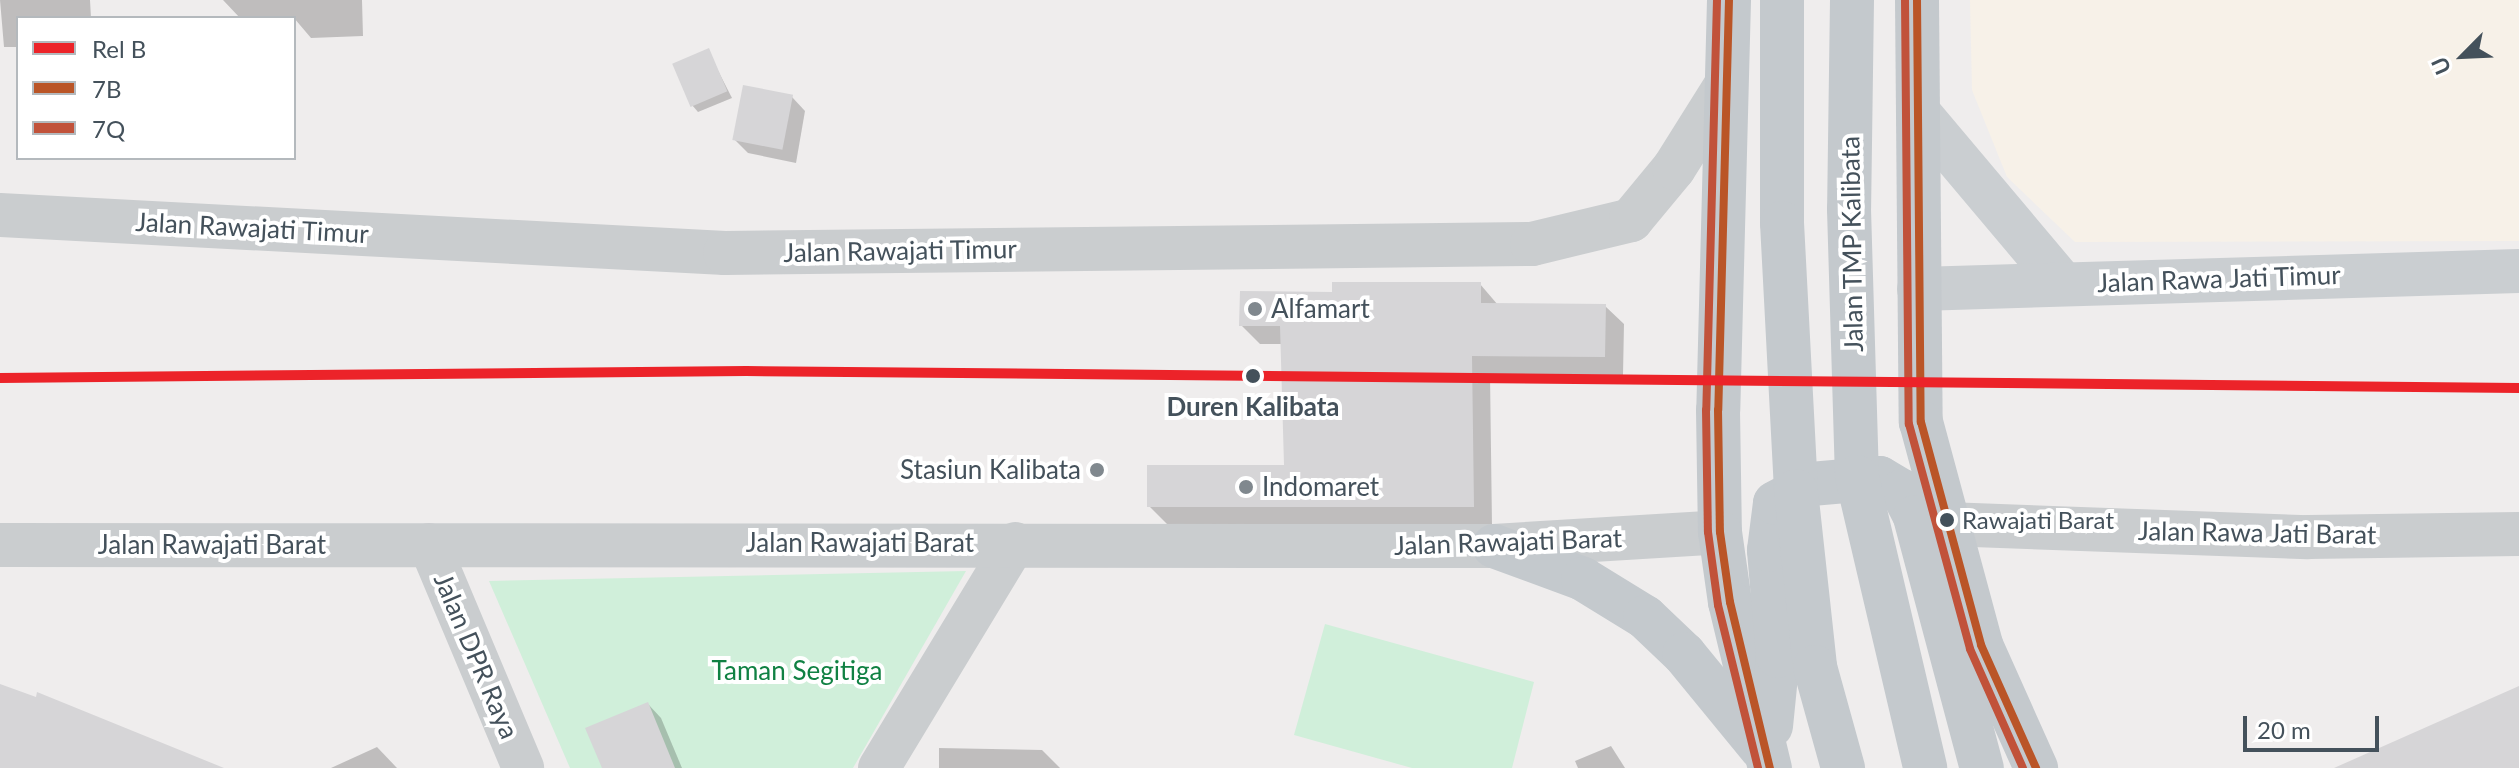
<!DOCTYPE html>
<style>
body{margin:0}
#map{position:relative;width:2519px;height:768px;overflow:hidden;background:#efeded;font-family:Lato,sans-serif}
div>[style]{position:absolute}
.commercial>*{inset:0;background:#f7f1e8}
.green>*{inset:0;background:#d0efda}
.shadow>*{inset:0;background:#0003}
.building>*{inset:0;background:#d6d5d7;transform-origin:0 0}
.minor>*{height:42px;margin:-21px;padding:0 21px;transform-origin:21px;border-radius:21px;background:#cacdcf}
.tertiary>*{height:44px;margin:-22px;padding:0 22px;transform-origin:22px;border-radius:22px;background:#cacdcf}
.secondary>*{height:44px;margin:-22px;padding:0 22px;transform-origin:22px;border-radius:22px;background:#caced1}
.primary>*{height:44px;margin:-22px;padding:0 22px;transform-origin:22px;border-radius:22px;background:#c4c9cd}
.primary-bridge>*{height:44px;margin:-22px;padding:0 22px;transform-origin:22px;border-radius:22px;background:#c4c9cd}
.bus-1>*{height:8px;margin:-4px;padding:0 4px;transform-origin:4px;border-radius:4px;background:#ba5527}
.bus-2>*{height:8px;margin:-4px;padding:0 4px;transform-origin:4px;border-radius:4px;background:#c1523a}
.rail-1>*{height:10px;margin:-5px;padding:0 5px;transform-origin:5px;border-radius:5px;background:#ec2329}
.dots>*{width:22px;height:22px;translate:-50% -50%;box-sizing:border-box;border:4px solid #fff;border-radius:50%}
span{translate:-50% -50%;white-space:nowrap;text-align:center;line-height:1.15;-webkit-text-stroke:8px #fff;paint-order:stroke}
.bus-label{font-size:24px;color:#44515b}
.left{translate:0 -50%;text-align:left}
.street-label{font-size:26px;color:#44515b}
.poi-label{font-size:26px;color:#44515b}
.right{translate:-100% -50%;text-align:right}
.stop-label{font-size:26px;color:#44515b;font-weight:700}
.park-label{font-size:26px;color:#108143}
.legend{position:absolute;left:16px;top:16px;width:280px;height:144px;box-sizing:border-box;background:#fff;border:2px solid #b4b9bd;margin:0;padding:10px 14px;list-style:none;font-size:24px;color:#44515b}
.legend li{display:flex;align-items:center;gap:16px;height:40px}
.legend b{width:40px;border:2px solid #b4b9bd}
.north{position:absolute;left:2423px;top:16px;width:80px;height:80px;-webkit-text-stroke:6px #fff;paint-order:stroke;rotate:246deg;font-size:22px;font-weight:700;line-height:32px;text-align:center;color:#44515b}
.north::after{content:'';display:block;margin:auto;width:28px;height:36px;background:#44515b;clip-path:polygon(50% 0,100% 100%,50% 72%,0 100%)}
.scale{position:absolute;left:2243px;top:716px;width:136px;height:36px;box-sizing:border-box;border:4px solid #44515b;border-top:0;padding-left:10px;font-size:24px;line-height:28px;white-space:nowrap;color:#44515b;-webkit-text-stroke:6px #fff;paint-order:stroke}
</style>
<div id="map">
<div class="commercial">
<i style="clip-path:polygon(1970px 0,2519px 0,2519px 241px,2075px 242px,2007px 177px,1972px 90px)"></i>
</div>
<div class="green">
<i style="clip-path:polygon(966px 571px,853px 768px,570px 768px,489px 581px)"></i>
<i style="clip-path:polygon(1325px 624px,1534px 682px,1512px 768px,1412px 768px,1294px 735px)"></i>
</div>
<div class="shadow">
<i style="clip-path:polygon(0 0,90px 0,91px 18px,18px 18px,18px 47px,4px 47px)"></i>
<i style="clip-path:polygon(362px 0,363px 36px,311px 38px,294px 18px,240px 18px,223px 0)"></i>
<i style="clip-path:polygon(708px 51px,732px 98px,698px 112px,692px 105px)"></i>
<i style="clip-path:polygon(792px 97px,805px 111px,796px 163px,748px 153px,734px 139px)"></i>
<i style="clip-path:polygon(1480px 284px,1498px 305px,1605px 306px,1624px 324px,1623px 375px,1490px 374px,1492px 525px,1168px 525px,1149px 506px,1286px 467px,1283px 344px,1260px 344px,1241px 325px,1334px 294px)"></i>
<i style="clip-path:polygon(648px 704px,661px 718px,682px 768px,604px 768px)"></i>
<i style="clip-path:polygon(1611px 746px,1625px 768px,1578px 768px,1575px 761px)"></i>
<i style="clip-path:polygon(377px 747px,397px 768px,331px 768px)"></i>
<i style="clip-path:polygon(939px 748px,1042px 750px,1060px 768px,939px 768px)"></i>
</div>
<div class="building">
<i style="left:709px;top:48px;width:47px;height:40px;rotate:67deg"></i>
<i style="left:743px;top:85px;width:51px;height:56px;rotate:11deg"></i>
<i style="clip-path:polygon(1332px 282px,1481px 282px,1481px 303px,1606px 304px,1605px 357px,1472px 356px,1474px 507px,1147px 507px,1147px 465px,1284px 465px,1280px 326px,1239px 326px,1240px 291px,1332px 292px)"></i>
<i style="clip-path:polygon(0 684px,36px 697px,37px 692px,224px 768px,0 768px)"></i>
<i style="clip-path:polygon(2519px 686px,2519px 768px,2334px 768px)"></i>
<i style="clip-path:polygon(648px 702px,675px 768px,602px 768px,585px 728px)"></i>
</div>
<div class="minor">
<i style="left:429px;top:544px;width:243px;rotate:67.2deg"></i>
<i style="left:879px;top:768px;width:263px;rotate:-58.8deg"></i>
</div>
<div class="tertiary">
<i style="left:0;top:215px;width:726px;rotate:3deg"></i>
<i style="left:725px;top:253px;width:807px;rotate:-0.64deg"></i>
<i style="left:1532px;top:244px;width:102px;rotate:-13.6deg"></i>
<i style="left:1631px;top:220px;width:67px;rotate:-50.4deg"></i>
<i style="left:1674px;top:168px;width:98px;rotate:-57.9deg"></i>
<i style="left:1946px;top:524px;width:362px;rotate:2.1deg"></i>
<i style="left:2308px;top:537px;width:211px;rotate:-0.8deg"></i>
<i style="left:0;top:545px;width:1494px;rotate:0.04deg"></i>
<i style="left:1494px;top:546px;width:226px;rotate:-3.5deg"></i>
</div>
<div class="secondary">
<i style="left:1918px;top:112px;width:225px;rotate:49.9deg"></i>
<i style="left:1919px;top:289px;width:600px;rotate:-1.72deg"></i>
</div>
<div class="primary">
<i style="left:1729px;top:0;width:410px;rotate:91.5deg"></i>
<i style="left:1718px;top:410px;width:122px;rotate:89.1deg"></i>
<i style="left:1720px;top:532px;width:71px;rotate:81.9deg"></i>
<i style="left:1730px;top:602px;width:171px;rotate:76.5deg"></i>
<i style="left:1917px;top:0;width:422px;rotate:89.5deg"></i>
<i style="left:1921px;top:422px;width:231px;rotate:74.9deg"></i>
<i style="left:1981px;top:645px;width:135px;rotate:65.9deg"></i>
<i style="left:1494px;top:546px;width:95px;rotate:20.3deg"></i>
<i style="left:1583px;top:579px;width:73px;rotate:31.5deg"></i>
<i style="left:1645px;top:617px;width:54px;rotate:43.5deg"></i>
<i style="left:1684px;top:654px;width:122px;rotate:50.7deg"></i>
<i style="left:1771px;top:726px;width:70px;rotate:-84.3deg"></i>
<i style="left:1778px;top:656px;width:106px;rotate:-94.9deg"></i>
<i style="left:1769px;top:550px;width:47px;rotate:-82.7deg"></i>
<i style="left:1775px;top:503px;width:41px;rotate:-27.8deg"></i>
<i style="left:1811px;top:484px;width:69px;rotate:-5deg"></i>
<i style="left:1880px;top:478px;width:26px;rotate:31deg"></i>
<i style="left:1902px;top:491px;width:29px;rotate:63deg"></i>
<i style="left:1915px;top:517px;width:260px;rotate:75.1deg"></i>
</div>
<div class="primary-bridge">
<i style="left:1782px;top:0;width:223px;rotate:90deg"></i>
<i style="left:1782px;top:223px;width:268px;rotate:87deg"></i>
<i style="left:1796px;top:491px;width:177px;rotate:83.8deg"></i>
<i style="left:1815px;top:667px;width:105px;rotate:74.5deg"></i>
<i style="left:1852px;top:0;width:209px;rotate:90.8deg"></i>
<i style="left:1849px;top:209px;width:268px;rotate:88.3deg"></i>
<i style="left:1857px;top:477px;width:299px;rotate:76.8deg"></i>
</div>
<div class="bus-1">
<i style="left:1729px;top:0;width:410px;rotate:91.5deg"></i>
<i style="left:1718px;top:410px;width:122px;rotate:89.1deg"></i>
<i style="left:1720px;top:532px;width:71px;rotate:81.9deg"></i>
<i style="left:1730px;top:602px;width:171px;rotate:76.5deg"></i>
<i style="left:1917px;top:0;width:422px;rotate:89.5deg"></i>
<i style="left:1921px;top:422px;width:231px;rotate:74.9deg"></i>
<i style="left:1981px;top:645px;width:135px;rotate:65.9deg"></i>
</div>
<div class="bus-2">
<i style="left:1717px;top:0;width:410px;rotate:91.5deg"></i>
<i style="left:1706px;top:410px;width:122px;rotate:89.1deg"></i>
<i style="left:1708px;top:532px;width:74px;rotate:82.2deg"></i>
<i style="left:1718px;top:605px;width:168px;rotate:76.2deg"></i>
<i style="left:1905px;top:0;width:424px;rotate:89.5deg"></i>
<i style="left:1909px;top:424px;width:233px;rotate:74.8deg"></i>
<i style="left:1970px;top:649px;width:130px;rotate:66deg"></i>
</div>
<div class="rail-1">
<i style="left:0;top:378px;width:746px;rotate:-0.54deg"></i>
<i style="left:746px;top:371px;width:1773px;rotate:0.55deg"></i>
</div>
<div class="dots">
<i style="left:1255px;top:309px;background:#80888e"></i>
<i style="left:1253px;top:376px;background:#44515b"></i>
<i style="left:1097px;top:470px;background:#80888e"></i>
<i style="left:1246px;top:487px;background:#80888e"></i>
<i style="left:1947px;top:520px;background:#44515b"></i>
</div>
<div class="bus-label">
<span class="left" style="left:1962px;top:520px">Rawajati Barat</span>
</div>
<div class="street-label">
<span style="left:252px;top:228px;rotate:3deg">Jalan Rawajati Timur</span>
<span style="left:1852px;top:244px;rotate:-91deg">Jalan TMP Kalibata</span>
<span style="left:900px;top:251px;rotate:-1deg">Jalan Rawajati Timur</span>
<span style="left:2219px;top:279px;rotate:-2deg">Jalan Rawa Jati Timur</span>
<span style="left:2257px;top:533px;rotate:1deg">Jalan Rawa Jati Barat</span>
<span style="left:1508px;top:542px;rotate:-2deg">Jalan Rawajati Barat</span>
<span style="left:860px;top:543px">Jalan Rawajati Barat</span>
<span style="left:212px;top:545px">Jalan Rawajati Barat</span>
<span style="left:476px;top:656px;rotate:67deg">Jalan DPR Raya</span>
</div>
<div class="poi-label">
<span class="left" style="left:1271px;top:309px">Alfamart</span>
<span class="right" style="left:1081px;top:470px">Stasiun Kalibata</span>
<span class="left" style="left:1262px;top:487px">Indomaret</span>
</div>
<div class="stop-label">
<span style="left:1253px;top:407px">Duren Kalibata</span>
</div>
<div class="park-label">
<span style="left:797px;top:671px">Taman Segitiga</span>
</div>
<ul class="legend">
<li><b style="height:10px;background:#ec2329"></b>Rel B</li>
<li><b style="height:10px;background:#ba5527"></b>7B</li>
<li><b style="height:10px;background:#c1523a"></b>7Q</li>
</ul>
<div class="north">U</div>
<div class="scale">20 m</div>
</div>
